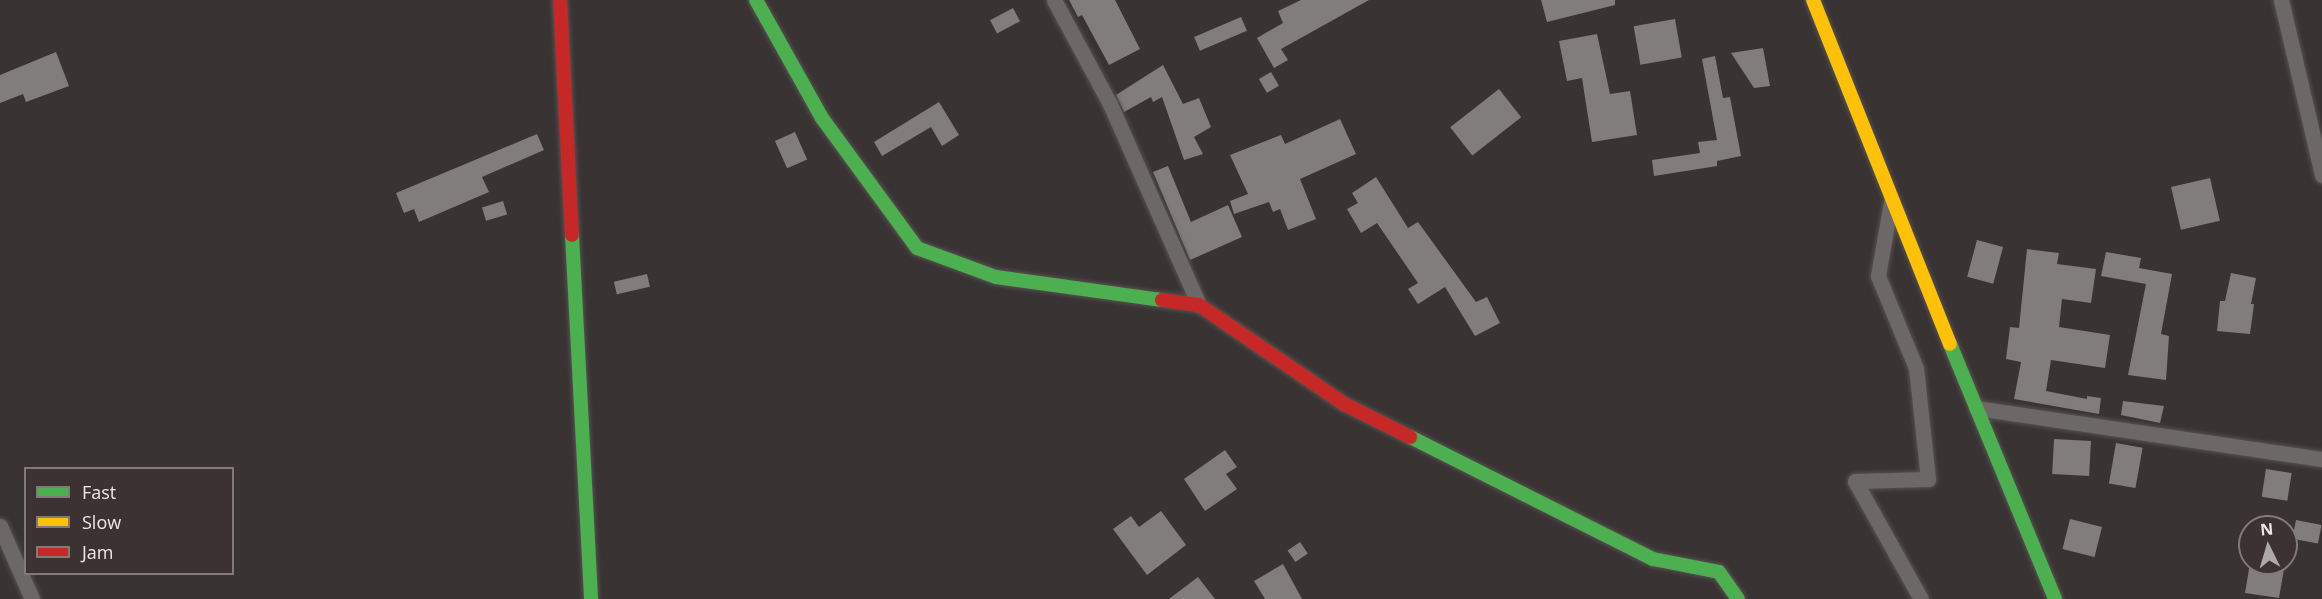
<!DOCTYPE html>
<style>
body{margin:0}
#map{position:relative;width:2322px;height:599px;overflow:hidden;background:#393433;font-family:"Open Sans",sans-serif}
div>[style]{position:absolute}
.building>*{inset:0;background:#817d7c;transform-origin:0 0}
.roads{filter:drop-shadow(0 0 2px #565150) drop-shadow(0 0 2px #565150)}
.street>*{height:15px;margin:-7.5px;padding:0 7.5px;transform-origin:7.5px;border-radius:7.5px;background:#6c6868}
.fast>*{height:14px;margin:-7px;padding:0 7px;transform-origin:7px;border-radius:7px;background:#4caf50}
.slow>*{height:14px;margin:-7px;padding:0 7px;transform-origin:7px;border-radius:7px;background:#ffc107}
.jam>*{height:14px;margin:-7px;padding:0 7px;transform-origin:7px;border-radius:7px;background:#c62828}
span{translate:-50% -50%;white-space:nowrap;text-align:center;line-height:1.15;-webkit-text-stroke:6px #3b3231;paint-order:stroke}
.legend{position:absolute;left:24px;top:467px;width:210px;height:108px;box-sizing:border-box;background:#3b3231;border:2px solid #827a79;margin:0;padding:8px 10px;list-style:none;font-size:18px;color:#ede7e6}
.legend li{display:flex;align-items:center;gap:12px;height:30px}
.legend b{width:30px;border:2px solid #827a79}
.north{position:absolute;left:2238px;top:515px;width:60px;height:60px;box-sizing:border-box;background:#3b3231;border:2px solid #827a79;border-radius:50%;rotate:355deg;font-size:16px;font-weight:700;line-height:24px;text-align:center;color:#ede7e6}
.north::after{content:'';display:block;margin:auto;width:21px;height:27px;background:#aea8a7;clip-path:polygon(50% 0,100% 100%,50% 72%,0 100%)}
</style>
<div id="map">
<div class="building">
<i style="clip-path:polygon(1069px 0,1115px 0,1140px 49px,1109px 65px,1082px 15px,1078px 17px)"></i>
<i style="clip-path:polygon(1301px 0,1369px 0,1281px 49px,1288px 60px,1274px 68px,1257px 38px,1283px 23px,1278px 11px)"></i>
<i style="clip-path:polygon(1541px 0,1615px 0,1615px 5px,1547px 22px)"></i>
<i style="left:1013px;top:8px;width:15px;height:26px;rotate:62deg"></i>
<i style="left:1241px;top:17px;width:15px;height:51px;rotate:67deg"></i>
<i style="left:1675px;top:19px;width:39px;height:42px;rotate:80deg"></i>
<i style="clip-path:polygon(1597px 34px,1610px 94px,1630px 91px,1637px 135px,1592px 142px,1582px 78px,1567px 81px,1559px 41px)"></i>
<i style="clip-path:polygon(1763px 48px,1770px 86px,1754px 88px,1731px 53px)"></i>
<i style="clip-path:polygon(56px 52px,69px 86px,26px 102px,23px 94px,0 103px,0 75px)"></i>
<i style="clip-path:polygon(1715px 56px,1723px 98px,1730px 97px,1741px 156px,1717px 161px,1717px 166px,1654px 176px,1652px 160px,1700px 153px,1698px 142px,1717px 140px,1702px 59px)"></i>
<i style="clip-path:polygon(1163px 65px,1183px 104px,1199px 98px,1211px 127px,1194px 137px,1203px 154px,1184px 160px,1162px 97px,1153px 102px,1151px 97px,1124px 112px,1116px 95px)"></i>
<i style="left:1271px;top:72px;width:16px;height:14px;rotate:60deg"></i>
<i style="left:1499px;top:89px;width:36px;height:62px;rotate:52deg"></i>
<i style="clip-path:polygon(939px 102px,959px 135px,942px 146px,931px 127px,882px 156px,874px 142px)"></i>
<i style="clip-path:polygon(1340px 119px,1356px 154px,1300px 179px,1316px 219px,1288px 230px,1280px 209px,1273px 212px,1269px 202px,1234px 214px,1230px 201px,1248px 194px,1230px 155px,1281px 135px,1285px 144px)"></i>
<i style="left:795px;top:132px;width:30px;height:22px;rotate:66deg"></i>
<i style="clip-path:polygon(537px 134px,544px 150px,482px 177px,489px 192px,419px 222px,414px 209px,404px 213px,396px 193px)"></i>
<i style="clip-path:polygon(1168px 166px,1191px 222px,1228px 205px,1242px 237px,1190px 260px,1153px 172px)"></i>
<i style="clip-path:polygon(1376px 177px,1408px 228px,1418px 222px,1476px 302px,1487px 297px,1500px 323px,1475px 336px,1445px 287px,1418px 304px,1408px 289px,1418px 283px,1377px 223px,1361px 233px,1347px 209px,1358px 203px,1352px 193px)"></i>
<i style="left:2210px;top:178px;width:44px;height:40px;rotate:77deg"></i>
<i style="left:503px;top:201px;width:14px;height:22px;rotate:73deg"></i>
<i style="left:1977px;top:240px;width:27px;height:38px;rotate:15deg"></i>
<i style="clip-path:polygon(2027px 249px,2059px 253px,2057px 264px,2096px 269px,2091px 303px,2062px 299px,2059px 327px,2110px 335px,2105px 368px,2051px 360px,2046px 391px,2087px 399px,2087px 396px,2101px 398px,2099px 414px,2014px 399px,2021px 362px,2006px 359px,2010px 327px,2019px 328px)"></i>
<i style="clip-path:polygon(2106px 252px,2141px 258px,2139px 268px,2172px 274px,2161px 334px,2169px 336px,2166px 380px,2128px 375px,2146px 284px,2101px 276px)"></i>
<i style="clip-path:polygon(2231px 273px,2256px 278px,2251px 304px,2254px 304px,2250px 334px,2217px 331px,2220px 301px,2225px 301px)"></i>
<i style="left:647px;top:274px;width:13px;height:34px;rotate:77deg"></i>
<i style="clip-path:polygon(2123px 401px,2164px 406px,2160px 423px,2121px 415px)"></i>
<i style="left:2054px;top:439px;width:37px;height:35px;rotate:3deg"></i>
<i style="left:2116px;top:443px;width:27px;height:41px;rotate:10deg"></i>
<i style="clip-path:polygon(1225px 450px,1237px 467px,1226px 474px,1237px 489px,1205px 511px,1184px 479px)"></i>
<i style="left:2266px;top:469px;width:26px;height:28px;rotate:9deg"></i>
<i style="clip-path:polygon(1161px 511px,1186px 545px,1147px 575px,1113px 529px,1131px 516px,1139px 527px)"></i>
<i style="left:2070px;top:519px;width:33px;height:31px;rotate:14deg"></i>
<i style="left:2296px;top:520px;width:26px;height:19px;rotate:11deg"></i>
<i style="left:1300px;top:542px;width:14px;height:15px;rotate:56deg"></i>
<i style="clip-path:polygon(2250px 563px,2285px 563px,2279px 598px,2245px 593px)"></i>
<i style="clip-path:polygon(1283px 564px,1302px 599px,1265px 599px,1254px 581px)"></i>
<i style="clip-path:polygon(1198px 577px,1215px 599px,1169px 599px)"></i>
</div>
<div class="roads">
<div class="street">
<i style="left:1054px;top:0;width:118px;rotate:61.7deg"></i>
<i style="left:1110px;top:104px;width:220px;rotate:66.1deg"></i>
<i style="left:2281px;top:0;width:180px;rotate:76.8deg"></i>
<i style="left:1891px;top:202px;width:75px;rotate:100deg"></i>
<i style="left:1878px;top:276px;width:100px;rotate:67.6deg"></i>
<i style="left:1916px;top:368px;width:112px;rotate:83.8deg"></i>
<i style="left:1928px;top:479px;width:73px;rotate:178.4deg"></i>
<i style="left:1855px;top:481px;width:135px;rotate:60.8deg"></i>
<i style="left:1976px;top:408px;width:350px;rotate:8.4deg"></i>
<i style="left:0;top:526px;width:80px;rotate:66.3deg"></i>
</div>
<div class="fast">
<i style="left:756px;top:0;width:135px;rotate:60.8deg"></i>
<i style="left:822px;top:118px;width:161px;rotate:53.8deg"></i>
<i style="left:917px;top:248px;width:84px;rotate:20.2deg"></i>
<i style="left:996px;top:277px;width:168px;rotate:7.9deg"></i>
<i style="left:572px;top:235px;width:364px;rotate:87deg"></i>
<i style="left:1950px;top:344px;width:276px;rotate:67.6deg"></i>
<i style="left:1410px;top:437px;width:272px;rotate:26.7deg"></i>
<i style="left:1653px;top:559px;width:67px;rotate:11.1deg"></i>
<i style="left:1719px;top:572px;width:33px;rotate:55deg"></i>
</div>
<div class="slow">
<i style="left:1813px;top:0;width:370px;rotate:68.3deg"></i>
</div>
<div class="jam">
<i style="left:560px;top:0;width:235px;rotate:87.1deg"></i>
<i style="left:1162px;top:300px;width:37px;rotate:8deg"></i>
<i style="left:1199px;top:305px;width:176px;rotate:34.3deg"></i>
<i style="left:1344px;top:404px;width:74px;rotate:26.6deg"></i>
</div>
</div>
<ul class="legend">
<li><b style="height:8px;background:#4caf50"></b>Fast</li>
<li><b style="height:8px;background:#ffc107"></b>Slow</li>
<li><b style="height:8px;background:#c62828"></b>Jam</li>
</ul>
<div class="north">N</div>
</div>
